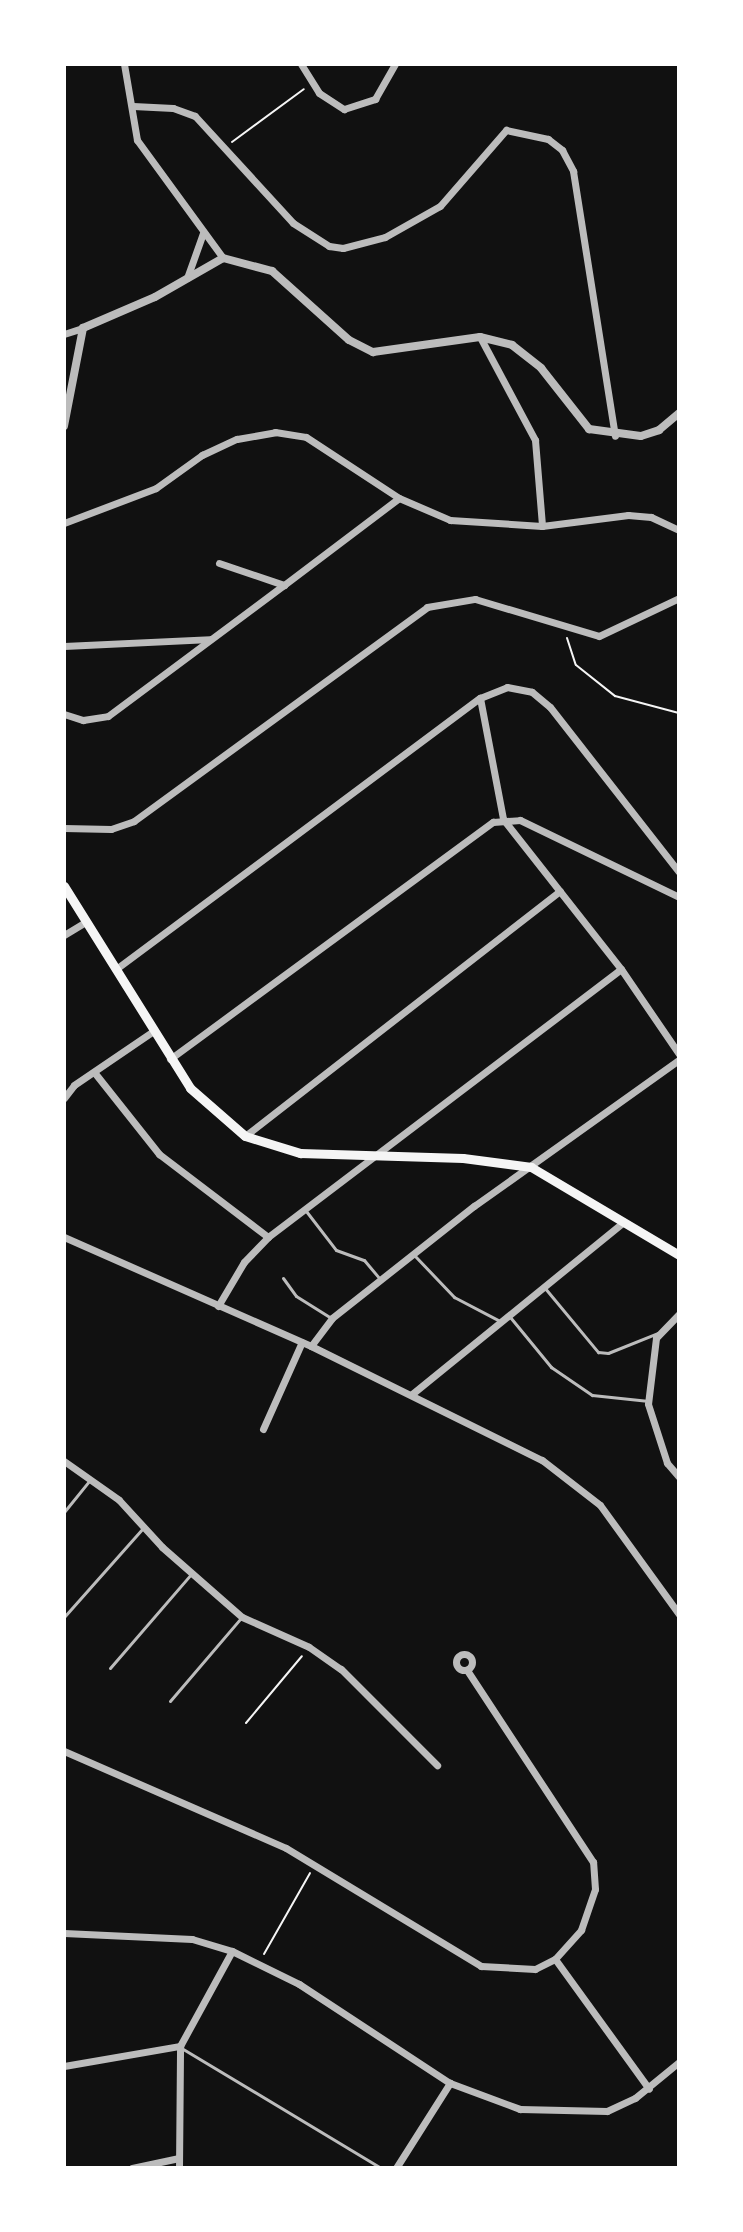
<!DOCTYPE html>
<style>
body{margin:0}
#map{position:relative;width:743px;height:2232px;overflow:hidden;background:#111;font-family:"Alegreya Sans",sans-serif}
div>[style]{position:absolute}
.path>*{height:2px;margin:-1px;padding:0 1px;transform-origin:1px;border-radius:1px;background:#f5f5f5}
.service>*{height:3px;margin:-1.5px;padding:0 1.5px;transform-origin:1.5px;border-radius:1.5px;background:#bcbcbc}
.minor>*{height:7px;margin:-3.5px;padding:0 3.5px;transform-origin:3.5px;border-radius:3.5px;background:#bcbcbc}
.minor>.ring{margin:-3.5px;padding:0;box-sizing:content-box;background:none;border:7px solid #bcbcbc;border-radius:50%}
.tertiary>*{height:8px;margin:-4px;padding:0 4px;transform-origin:4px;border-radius:4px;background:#bcbcbc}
.secondary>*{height:9px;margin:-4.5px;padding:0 4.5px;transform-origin:4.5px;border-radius:4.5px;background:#f5f5f5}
span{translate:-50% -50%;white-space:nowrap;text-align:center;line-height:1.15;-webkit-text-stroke:6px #fff;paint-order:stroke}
.frame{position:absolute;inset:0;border:66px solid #fff;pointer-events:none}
</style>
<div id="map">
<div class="path">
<i style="left:232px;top:142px;width:89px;rotate:-36.4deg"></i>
<i style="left:567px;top:638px;width:28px;rotate:72deg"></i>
<i style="left:576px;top:665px;width:50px;rotate:38.5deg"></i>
<i style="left:615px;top:696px;width:66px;rotate:14.9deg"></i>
<i style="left:246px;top:1723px;width:87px;rotate:-50.1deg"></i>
<i style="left:264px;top:1954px;width:93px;rotate:-60.4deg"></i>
</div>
<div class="service">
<i style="left:306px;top:1211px;width:49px;rotate:52.4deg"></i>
<i style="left:336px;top:1250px;width:30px;rotate:20deg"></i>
<i style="left:364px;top:1260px;width:25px;rotate:50deg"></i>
<i style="left:415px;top:1256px;width:57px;rotate:46.4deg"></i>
<i style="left:454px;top:1297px;width:52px;rotate:27.6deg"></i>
<i style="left:283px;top:1278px;width:22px;rotate:54deg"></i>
<i style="left:296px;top:1296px;width:41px;rotate:32.2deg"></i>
<i style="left:544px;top:1287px;width:85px;rotate:50.3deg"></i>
<i style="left:598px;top:1352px;width:10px;rotate:6deg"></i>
<i style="left:608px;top:1353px;width:54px;rotate:-21.8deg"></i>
<i style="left:510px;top:1317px;width:65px;rotate:50.6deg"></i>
<i style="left:551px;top:1367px;width:50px;rotate:34.3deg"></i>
<i style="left:592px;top:1395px;width:57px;rotate:6deg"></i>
<i style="left:64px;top:1512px;width:40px;rotate:-51deg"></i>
<i style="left:64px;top:1617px;width:118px;rotate:-48.4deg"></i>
<i style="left:110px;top:1668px;width:124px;rotate:-49.2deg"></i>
<i style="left:170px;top:1701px;width:108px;rotate:-49.5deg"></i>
<i style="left:183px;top:2049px;width:231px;rotate:31deg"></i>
</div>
<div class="minor">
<i style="left:124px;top:64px;width:77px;rotate:80.3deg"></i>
<i style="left:137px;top:140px;width:146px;rotate:53.9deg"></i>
<i style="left:301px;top:64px;width:34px;rotate:58deg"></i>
<i style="left:319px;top:93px;width:30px;rotate:33deg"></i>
<i style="left:344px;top:109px;width:33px;rotate:-18deg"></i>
<i style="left:375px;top:99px;width:40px;rotate:-60.3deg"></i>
<i style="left:133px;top:106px;width:40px;rotate:2.9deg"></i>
<i style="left:173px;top:108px;width:23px;rotate:20deg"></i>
<i style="left:195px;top:116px;width:145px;rotate:47.5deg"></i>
<i style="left:293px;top:223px;width:43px;rotate:32.6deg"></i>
<i style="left:329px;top:246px;width:14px;rotate:8deg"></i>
<i style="left:343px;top:248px;width:43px;rotate:-14.7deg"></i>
<i style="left:385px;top:237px;width:63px;rotate:-29.4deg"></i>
<i style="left:440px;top:206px;width:101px;rotate:-49deg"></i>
<i style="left:506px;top:130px;width:43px;rotate:12.1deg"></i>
<i style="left:548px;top:139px;width:18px;rotate:38deg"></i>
<i style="left:562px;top:150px;width:24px;rotate:62deg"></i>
<i style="left:573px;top:171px;width:268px;rotate:81deg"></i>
<i style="left:187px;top:278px;width:48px;rotate:-70.4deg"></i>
<i style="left:64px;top:334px;width:20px;rotate:-18deg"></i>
<i style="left:480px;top:337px;width:117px;rotate:61.9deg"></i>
<i style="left:535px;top:440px;width:86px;rotate:85.3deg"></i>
<i style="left:64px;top:523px;width:98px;rotate:-20.8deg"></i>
<i style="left:156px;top:488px;width:57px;rotate:-35.7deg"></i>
<i style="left:202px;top:455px;width:38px;rotate:-25deg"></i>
<i style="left:237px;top:439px;width:39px;rotate:-10deg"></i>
<i style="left:275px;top:432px;width:31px;rotate:9deg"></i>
<i style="left:306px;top:437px;width:111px;rotate:33.3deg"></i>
<i style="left:399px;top:498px;width:56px;rotate:23.3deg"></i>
<i style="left:450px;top:520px;width:92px;rotate:3.7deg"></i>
<i style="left:542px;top:526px;width:87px;rotate:-7.3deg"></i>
<i style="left:628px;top:515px;width:23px;rotate:5deg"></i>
<i style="left:651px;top:517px;width:31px;rotate:25deg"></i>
<i style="left:219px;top:563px;width:69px;rotate:18.7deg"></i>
<i style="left:284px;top:585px;width:144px;rotate:-37.1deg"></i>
<i style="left:64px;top:646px;width:146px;rotate:-2.7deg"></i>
<i style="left:480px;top:698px;width:123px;rotate:79.2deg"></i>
<i style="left:503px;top:819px;width:191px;rotate:51.8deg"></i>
<i style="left:621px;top:969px;width:103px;rotate:55.7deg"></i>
<i style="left:64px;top:714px;width:20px;rotate:18deg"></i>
<i style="left:83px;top:720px;width:25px;rotate:-9deg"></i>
<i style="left:108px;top:716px;width:219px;rotate:-36.7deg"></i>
<i style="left:64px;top:828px;width:47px;rotate:1.2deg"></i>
<i style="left:111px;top:829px;width:24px;rotate:-19deg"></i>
<i style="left:134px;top:821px;width:363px;rotate:-36.1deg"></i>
<i style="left:427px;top:607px;width:49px;rotate:-9.5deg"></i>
<i style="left:475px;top:599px;width:129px;rotate:16.6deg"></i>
<i style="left:599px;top:636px;width:89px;rotate:-25.4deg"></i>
<i style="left:64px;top:935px;width:26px;rotate:-31deg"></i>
<i style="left:116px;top:969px;width:454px;rotate:-36.7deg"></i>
<i style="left:480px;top:698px;width:29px;rotate:-22deg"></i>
<i style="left:507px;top:687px;width:25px;rotate:11deg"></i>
<i style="left:532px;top:692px;width:23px;rotate:40deg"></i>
<i style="left:550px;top:707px;width:209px;rotate:52deg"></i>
<i style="left:170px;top:1059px;width:401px;rotate:-36.3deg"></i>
<i style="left:493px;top:822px;width:27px;rotate:-4deg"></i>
<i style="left:520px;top:820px;width:177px;rotate:25.8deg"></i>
<i style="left:94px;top:1072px;width:105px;rotate:51.6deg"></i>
<i style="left:159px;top:1154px;width:137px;rotate:37.3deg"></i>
<i style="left:64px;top:1098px;width:16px;rotate:-52deg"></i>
<i style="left:74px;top:1085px;width:94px;rotate:-34.2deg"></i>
<i style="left:245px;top:1136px;width:399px;rotate:-37.9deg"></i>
<i style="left:64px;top:1237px;width:270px;rotate:23.8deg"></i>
<i style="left:311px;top:1346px;width:258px;rotate:26.3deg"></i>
<i style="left:542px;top:1460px;width:73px;rotate:37.8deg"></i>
<i style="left:600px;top:1505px;width:135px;rotate:54.1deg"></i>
<i style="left:218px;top:1306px;width:51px;rotate:-59.4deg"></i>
<i style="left:244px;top:1262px;width:35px;rotate:-46deg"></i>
<i style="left:268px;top:1237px;width:443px;rotate:-37.2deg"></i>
<i style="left:679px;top:1314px;width:33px;rotate:134deg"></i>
<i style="left:656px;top:1338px;width:66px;rotate:96.9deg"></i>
<i style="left:648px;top:1404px;width:62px;rotate:72.1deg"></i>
<i style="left:667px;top:1463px;width:18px;rotate:49deg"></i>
<i style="left:311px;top:1346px;width:35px;rotate:-53deg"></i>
<i style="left:332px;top:1318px;width:181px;rotate:-38.3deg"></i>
<i style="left:474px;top:1206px;width:252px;rotate:-35.5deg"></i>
<i style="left:412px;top:1394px;width:273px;rotate:-39.1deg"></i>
<i style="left:263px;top:1429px;width:95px;rotate:-65.9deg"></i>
<i style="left:64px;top:1461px;width:67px;rotate:35.3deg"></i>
<i style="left:119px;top:1500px;width:64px;rotate:47.5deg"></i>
<i style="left:162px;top:1547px;width:106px;rotate:41.2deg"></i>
<i style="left:242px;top:1617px;width:73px;rotate:24.1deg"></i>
<i style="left:309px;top:1647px;width:39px;rotate:35deg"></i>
<i style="left:341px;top:1669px;width:136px;rotate:45deg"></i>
<i class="ring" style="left:456px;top:1654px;width:9px;height:9px"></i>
<i style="left:64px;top:1751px;width:242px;rotate:23.6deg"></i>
<i style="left:286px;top:1848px;width:228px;rotate:31.2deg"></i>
<i style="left:481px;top:1966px;width:54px;rotate:3.2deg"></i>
<i style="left:535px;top:1969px;width:22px;rotate:-27deg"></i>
<i style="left:555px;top:1959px;width:39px;rotate:-48deg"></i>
<i style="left:581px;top:1930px;width:43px;rotate:-71.1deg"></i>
<i style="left:595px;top:1889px;width:27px;rotate:-94deg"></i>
<i style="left:593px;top:1862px;width:230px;rotate:-123.3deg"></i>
<i style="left:64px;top:1933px;width:128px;rotate:2.7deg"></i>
<i style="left:192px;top:1939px;width:42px;rotate:16.7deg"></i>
<i style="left:232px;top:1951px;width:75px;rotate:26.2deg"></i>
<i style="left:299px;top:1984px;width:181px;rotate:33.3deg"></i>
<i style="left:450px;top:2083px;width:75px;rotate:20.4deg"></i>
<i style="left:520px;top:2109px;width:87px;rotate:1.3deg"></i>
<i style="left:607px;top:2111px;width:31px;rotate:-25deg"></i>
<i style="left:635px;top:2098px;width:57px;rotate:-39.3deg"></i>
<i style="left:555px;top:1959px;width:160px;rotate:54.1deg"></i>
<i style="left:64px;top:2066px;width:118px;rotate:-9.8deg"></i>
<i style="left:132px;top:2168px;width:48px;rotate:-12deg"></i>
<i style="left:179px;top:2168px;width:122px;rotate:-89.5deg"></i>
<i style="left:180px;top:2046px;width:108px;rotate:-61.3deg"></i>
<i style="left:396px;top:2168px;width:101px;rotate:-57.6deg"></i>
</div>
<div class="tertiary">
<i style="left:64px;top:426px;width:100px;rotate:-79deg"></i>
<i style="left:83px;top:328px;width:78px;rotate:-23.3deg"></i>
<i style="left:155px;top:297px;width:78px;rotate:-29.8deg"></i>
<i style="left:223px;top:258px;width:51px;rotate:14.9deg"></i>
<i style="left:272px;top:271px;width:103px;rotate:41.9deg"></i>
<i style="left:349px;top:340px;width:27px;rotate:27deg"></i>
<i style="left:373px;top:352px;width:108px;rotate:-8deg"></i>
<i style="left:480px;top:337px;width:33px;rotate:14deg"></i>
<i style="left:512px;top:345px;width:37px;rotate:38deg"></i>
<i style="left:541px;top:368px;width:78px;rotate:51.8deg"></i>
<i style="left:589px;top:429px;width:52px;rotate:7.7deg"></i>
<i style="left:641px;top:436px;width:19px;rotate:-18deg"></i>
<i style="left:659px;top:430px;width:26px;rotate:-40deg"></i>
</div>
<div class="secondary">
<i style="left:64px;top:886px;width:238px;rotate:58deg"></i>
<i style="left:190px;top:1088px;width:73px;rotate:41.1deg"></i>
<i style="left:245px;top:1136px;width:58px;rotate:17.2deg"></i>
<i style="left:300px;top:1153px;width:163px;rotate:1.8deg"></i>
<i style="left:463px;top:1158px;width:69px;rotate:7.5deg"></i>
<i style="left:531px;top:1167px;width:172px;rotate:30.7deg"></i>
</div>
<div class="frame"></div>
</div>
